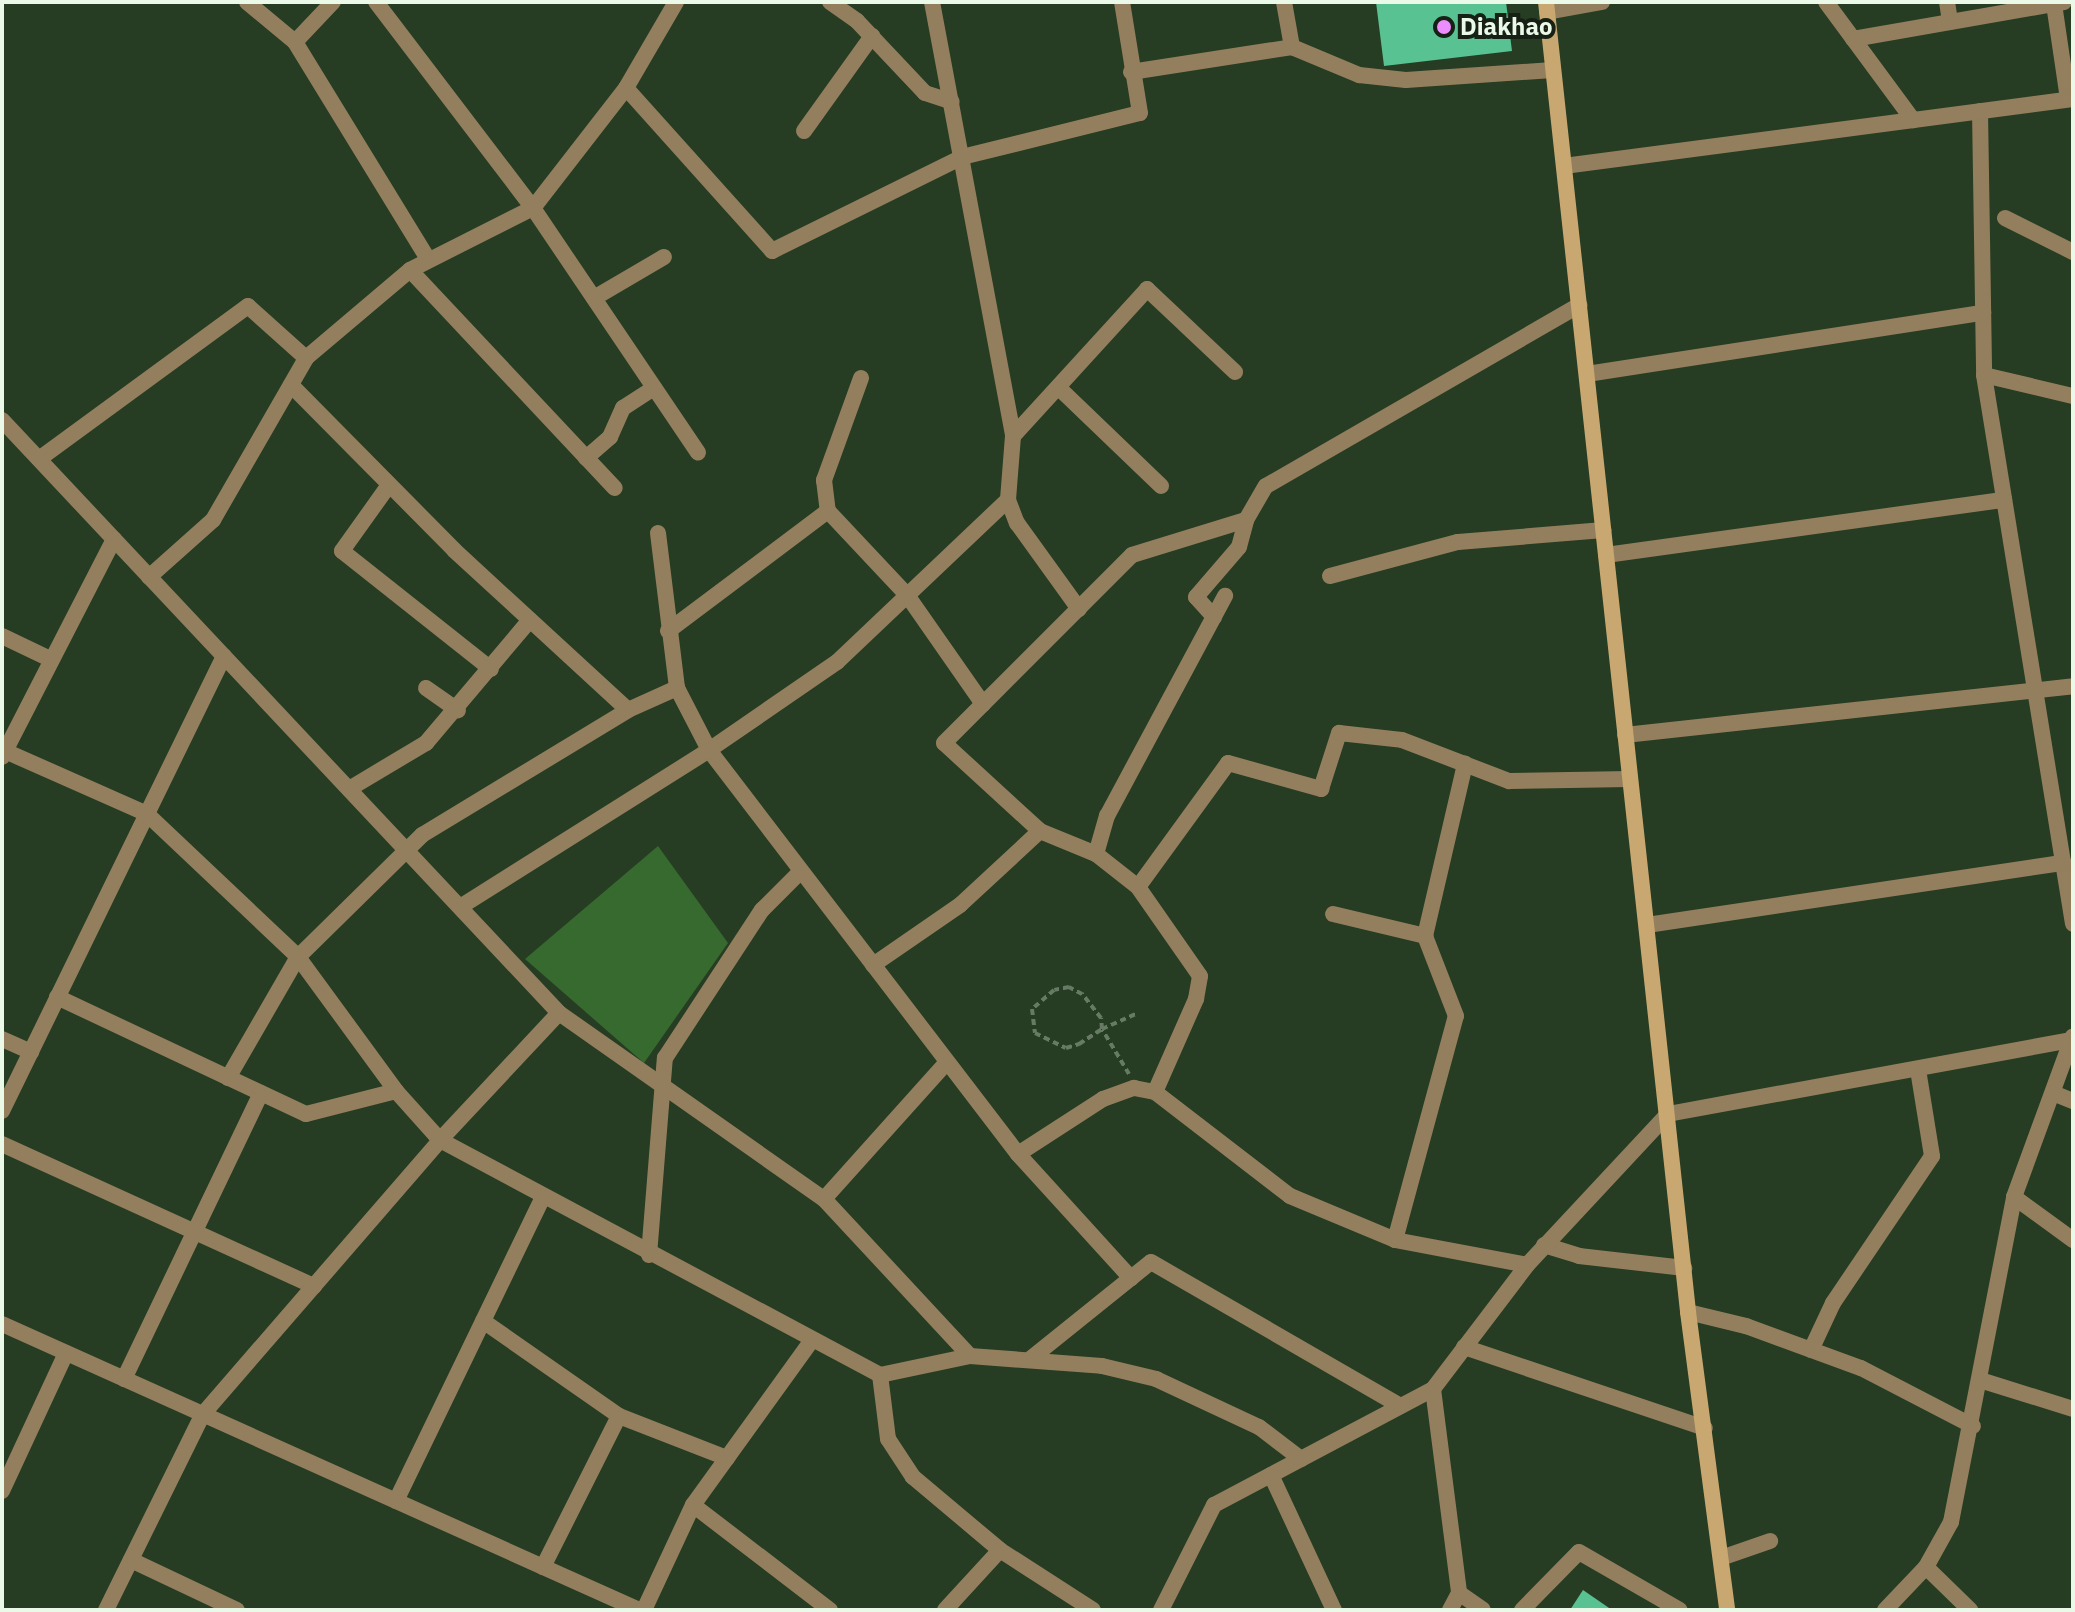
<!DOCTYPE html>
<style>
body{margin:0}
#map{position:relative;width:2075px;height:1612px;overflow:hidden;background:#263c23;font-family:"IBM Plex Sans",sans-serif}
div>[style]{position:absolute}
.green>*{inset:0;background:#376a2f}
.building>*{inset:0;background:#59c292}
.path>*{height:4px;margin-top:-2px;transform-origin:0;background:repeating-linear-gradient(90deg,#667a64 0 6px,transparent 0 10px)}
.minor>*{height:16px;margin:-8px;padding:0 8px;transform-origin:8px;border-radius:8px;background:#937f5d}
.secondary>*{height:16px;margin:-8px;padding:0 8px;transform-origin:8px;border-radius:8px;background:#c8a870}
.dots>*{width:22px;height:22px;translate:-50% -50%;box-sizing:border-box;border:4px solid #162015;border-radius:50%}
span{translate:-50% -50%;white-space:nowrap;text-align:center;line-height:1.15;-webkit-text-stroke:8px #162015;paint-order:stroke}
.poi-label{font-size:24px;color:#ebf9e9;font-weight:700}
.left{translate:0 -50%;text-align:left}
.frame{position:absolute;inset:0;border:4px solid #ebf9e9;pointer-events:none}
</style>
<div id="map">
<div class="green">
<i style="clip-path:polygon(658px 846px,728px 943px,644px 1063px,525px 959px)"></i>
</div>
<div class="building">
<i style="clip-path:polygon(1376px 2px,1506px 2px,1512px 51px,1384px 66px)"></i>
<i style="clip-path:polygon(1583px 1590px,1612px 1610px,1570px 1610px)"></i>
</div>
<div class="path">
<i style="left:1129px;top:1074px;width:52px;rotate:-121deg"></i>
<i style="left:1102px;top:1029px;width:11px;rotate:-95deg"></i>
<i style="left:1101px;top:1018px;width:31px;rotate:-128deg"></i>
<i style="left:1082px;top:994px;width:15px;rotate:-152deg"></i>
<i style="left:1069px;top:987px;width:15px;rotate:169deg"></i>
<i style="left:1054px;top:990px;width:29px;rotate:139deg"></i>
<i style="left:1032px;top:1009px;width:24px;rotate:83deg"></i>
<i style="left:1035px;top:1033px;width:34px;rotate:26deg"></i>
<i style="left:1066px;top:1048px;width:14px;rotate:-17deg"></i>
<i style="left:1079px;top:1044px;width:27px;rotate:-33deg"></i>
<i style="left:1102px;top:1029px;width:37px;rotate:-24deg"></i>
</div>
<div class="minor">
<i style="left:247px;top:2px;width:62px;rotate:39.8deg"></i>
<i style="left:295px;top:42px;width:255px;rotate:58.5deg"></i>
<i style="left:376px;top:2px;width:259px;rotate:52.7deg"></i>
<i style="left:533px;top:208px;width:295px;rotate:56deg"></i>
<i style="left:830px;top:2px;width:33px;rotate:35deg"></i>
<i style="left:857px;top:21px;width:99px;rotate:46.6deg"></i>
<i style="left:925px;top:93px;width:28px;rotate:18deg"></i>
<i style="left:932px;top:2px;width:441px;rotate:79.4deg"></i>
<i style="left:1013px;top:436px;width:64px;rotate:94.5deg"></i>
<i style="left:1008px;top:500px;width:25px;rotate:69deg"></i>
<i style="left:1017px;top:523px;width:106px;rotate:54.2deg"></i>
<i style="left:1284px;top:2px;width:46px;rotate:79.9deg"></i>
<i style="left:1826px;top:2px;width:147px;rotate:53.6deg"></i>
<i style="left:1947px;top:2px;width:20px;rotate:81deg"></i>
<i style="left:2054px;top:4px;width:96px;rotate:81.6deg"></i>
<i style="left:1547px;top:12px;width:56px;rotate:-10.3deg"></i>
<i style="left:1853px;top:39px;width:214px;rotate:-9.9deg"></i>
<i style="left:295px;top:42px;width:55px;rotate:-46.5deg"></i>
<i style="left:1131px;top:72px;width:163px;rotate:-8.8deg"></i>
<i style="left:1292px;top:47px;width:73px;rotate:22.7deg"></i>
<i style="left:1359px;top:75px;width:47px;rotate:6.1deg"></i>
<i style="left:1406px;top:80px;width:147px;rotate:-3.9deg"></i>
<i style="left:626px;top:88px;width:219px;rotate:48.1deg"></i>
<i style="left:772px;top:251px;width:212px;rotate:-26.3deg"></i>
<i style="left:962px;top:157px;width:183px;rotate:-13.9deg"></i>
<i style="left:1140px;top:113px;width:112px;rotate:-99.2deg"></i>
<i style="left:1980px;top:111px;width:264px;rotate:89.1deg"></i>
<i style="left:1984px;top:375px;width:556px;rotate:80.79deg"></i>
<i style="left:804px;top:131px;width:117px;rotate:-54.4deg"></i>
<i style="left:1564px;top:166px;width:513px;rotate:-7.5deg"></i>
<i style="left:2005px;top:218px;width:76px;rotate:26.6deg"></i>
<i style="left:410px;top:270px;width:299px;rotate:46.8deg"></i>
<i style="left:594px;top:298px;width:81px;rotate:-30.4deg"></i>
<i style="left:1587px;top:374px;width:401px;rotate:-8.8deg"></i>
<i style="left:1984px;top:375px;width:91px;rotate:13.3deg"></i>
<i style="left:861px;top:378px;width:109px;rotate:109.9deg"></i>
<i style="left:824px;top:480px;width:31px;rotate:83deg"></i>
<i style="left:828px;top:511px;width:115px;rotate:46.8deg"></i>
<i style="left:907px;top:595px;width:133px;rotate:55.1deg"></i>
<i style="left:291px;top:385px;width:232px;rotate:45.3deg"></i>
<i style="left:454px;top:550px;width:236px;rotate:42.6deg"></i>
<i style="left:1060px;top:389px;width:140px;rotate:43.8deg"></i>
<i style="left:2px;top:420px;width:814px;rotate:46.79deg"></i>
<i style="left:559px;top:1013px;width:324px;rotate:35.1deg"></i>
<i style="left:824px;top:1199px;width:214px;rotate:47.1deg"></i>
<i style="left:1013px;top:436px;width:199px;rotate:-47.6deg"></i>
<i style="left:1147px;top:289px;width:121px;rotate:43.3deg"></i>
<i style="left:586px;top:458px;width:32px;rotate:-41deg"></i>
<i style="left:610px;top:437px;width:32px;rotate:-66deg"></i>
<i style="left:623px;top:408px;width:37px;rotate:-33deg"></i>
<i style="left:39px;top:459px;width:259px;rotate:-36.2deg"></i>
<i style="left:248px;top:306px;width:78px;rotate:41.9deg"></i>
<i style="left:389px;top:485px;width:81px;rotate:125.5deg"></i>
<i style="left:342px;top:551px;width:190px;rotate:38.4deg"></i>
<i style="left:658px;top:533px;width:156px;rotate:83deg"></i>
<i style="left:677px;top:688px;width:70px;rotate:62.7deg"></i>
<i style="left:709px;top:750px;width:509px;rotate:52.59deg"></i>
<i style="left:1018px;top:1154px;width:101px;rotate:-32.9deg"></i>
<i style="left:1103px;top:1099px;width:33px;rotate:-20deg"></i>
<i style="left:1134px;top:1088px;width:21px;rotate:11deg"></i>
<i style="left:1155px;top:1092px;width:170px;rotate:37.6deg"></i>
<i style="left:1290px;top:1196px;width:114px;rotate:22.7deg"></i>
<i style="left:1395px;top:1240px;width:134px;rotate:10.7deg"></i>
<i style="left:1606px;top:555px;width:402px;rotate:-7.9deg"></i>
<i style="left:1330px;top:576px;width:132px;rotate:-14.9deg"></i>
<i style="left:1458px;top:542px;width:146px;rotate:-4.7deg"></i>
<i style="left:149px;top:577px;width:86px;rotate:-41.7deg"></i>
<i style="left:213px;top:520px;width:187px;rotate:-60.1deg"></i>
<i style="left:306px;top:358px;width:136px;rotate:-40.2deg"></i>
<i style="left:410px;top:270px;width:138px;rotate:-26.8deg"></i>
<i style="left:533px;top:208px;width:152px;rotate:-52.2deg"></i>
<i style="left:626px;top:88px;width:99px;rotate:-59.8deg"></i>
<i style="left:1214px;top:617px;width:27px;rotate:-132deg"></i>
<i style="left:1196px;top:597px;width:66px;rotate:-49.3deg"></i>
<i style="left:1239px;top:547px;width:28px;rotate:-75deg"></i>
<i style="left:668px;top:631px;width:200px;rotate:-36.9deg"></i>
<i style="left:2px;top:636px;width:55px;rotate:25.6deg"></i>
<i style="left:426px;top:688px;width:39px;rotate:35deg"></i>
<i style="left:1625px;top:735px;width:451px;rotate:-6.2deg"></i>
<i style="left:5px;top:751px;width:155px;rotate:23.9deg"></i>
<i style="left:147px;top:814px;width:208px;rotate:43.4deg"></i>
<i style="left:298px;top:957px;width:174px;rotate:-44.5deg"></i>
<i style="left:422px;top:835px;width:241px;rotate:-31.2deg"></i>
<i style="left:628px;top:710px;width:54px;rotate:-24.2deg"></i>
<i style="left:2px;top:757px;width:245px;rotate:-62.8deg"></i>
<i style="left:349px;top:789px;width:90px;rotate:-30.9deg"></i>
<i style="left:426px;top:743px;width:161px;rotate:-49.8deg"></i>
<i style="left:1096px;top:854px;width:40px;rotate:-74deg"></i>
<i style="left:1107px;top:816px;width:250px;rotate:-61.8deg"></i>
<i style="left:1138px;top:887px;width:153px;rotate:-54deg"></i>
<i style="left:1228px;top:763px;width:97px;rotate:15.6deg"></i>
<i style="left:1321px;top:789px;width:59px;rotate:-72.2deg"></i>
<i style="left:1339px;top:733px;width:63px;rotate:6.3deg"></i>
<i style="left:1402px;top:740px;width:115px;rotate:21deg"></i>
<i style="left:1509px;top:781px;width:121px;rotate:-0.9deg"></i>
<i style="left:460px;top:907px;width:294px;rotate:-32.2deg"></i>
<i style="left:709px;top:750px;width:155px;rotate:-34.5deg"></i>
<i style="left:837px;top:662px;width:236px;rotate:-43.5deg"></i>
<i style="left:1333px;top:914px;width:95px;rotate:13.4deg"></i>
<i style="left:1647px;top:925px;width:421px;rotate:-8.5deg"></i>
<i style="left:873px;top:965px;width:106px;rotate:-34.6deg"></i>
<i style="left:960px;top:905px;width:109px;rotate:-42.8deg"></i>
<i style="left:57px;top:997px;width:275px;rotate:25.2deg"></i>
<i style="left:306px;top:1114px;width:93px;rotate:-14.3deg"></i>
<i style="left:2px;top:1039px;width:32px;rotate:24deg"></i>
<i style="left:228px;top:1078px;width:140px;rotate:-60deg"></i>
<i style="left:298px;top:957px;width:166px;rotate:53.8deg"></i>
<i style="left:396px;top:1091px;width:66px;rotate:48.1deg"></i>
<i style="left:440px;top:1140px;width:499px;rotate:28.1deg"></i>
<i style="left:1155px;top:1092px;width:102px;rotate:-66.2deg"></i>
<i style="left:1196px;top:999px;width:23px;rotate:-80deg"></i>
<i style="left:1200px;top:976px;width:108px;rotate:-124.9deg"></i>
<i style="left:1138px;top:887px;width:53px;rotate:-141.8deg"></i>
<i style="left:1096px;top:854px;width:61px;rotate:-157.7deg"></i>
<i style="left:1040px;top:831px;width:130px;rotate:-137.5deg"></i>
<i style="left:944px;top:743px;width:266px;rotate:-45deg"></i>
<i style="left:1132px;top:555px;width:119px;rotate:-17.1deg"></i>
<i style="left:1246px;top:520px;width:39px;rotate:-60deg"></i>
<i style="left:1266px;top:486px;width:362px;rotate:-30deg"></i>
<i style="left:2053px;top:1093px;width:22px;rotate:22deg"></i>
<i style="left:2px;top:1111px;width:506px;rotate:-63.99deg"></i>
<i style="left:2px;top:1144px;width:343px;rotate:24.5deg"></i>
<i style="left:1018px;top:1154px;width:168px;rotate:47.7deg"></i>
<i style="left:2014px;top:1197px;width:73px;rotate:36.1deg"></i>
<i style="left:824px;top:1199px;width:184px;rotate:-48.1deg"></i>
<i style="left:1395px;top:1240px;width:232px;rotate:-74.8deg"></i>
<i style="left:1456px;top:1016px;width:86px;rotate:-111.2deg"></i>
<i style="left:1425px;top:936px;width:177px;rotate:-76.9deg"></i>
<i style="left:1544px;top:1245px;width:37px;rotate:17deg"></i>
<i style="left:1579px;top:1256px;width:106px;rotate:6.5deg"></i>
<i style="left:649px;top:1255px;width:198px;rotate:-85.4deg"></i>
<i style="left:665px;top:1058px;width:177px;rotate:-56.8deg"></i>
<i style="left:762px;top:910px;width:55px;rotate:-45deg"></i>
<i style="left:1688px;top:1312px;width:60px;rotate:13.6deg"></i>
<i style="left:1746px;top:1326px;width:122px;rotate:20.1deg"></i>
<i style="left:1861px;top:1368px;width:126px;rotate:27.4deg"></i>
<i style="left:483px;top:1321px;width:166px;rotate:34.9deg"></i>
<i style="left:619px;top:1416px;width:116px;rotate:21.3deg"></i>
<i style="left:2px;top:1324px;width:698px;rotate:24.18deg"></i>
<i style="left:1464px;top:1347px;width:254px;rotate:18.6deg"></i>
<i style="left:1811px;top:1350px;width:52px;rotate:-64.9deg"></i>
<i style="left:1833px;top:1303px;width:177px;rotate:-56deg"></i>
<i style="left:1932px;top:1156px;width:87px;rotate:-99.2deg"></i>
<i style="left:1029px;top:1360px;width:156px;rotate:-38.8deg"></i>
<i style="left:1151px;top:1262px;width:288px;rotate:30deg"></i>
<i style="left:124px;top:1379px;width:317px;rotate:-64.4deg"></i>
<i style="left:1980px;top:1380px;width:97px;rotate:17.3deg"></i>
<i style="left:1433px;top:1389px;width:206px;rotate:82.7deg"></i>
<i style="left:1459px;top:1593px;width:19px;rotate:118deg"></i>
<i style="left:1271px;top:1475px;width:149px;rotate:65deg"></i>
<i style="left:2px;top:1491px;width:152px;rotate:-65.1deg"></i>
<i style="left:396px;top:1501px;width:338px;rotate:-64.2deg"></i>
<i style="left:693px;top:1505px;width:173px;rotate:37.5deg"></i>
<i style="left:1721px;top:1558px;width:52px;rotate:-19.1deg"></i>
<i style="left:131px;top:1560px;width:117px;rotate:25.3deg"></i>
<i style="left:543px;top:1567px;width:169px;rotate:-63.3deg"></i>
<i style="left:1926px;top:1567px;width:62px;rotate:44.3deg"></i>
<i style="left:1459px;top:1593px;width:29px;rotate:35deg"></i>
<i style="left:106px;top:1610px;width:219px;rotate:-63.7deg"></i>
<i style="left:203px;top:1414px;width:362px;rotate:-49.1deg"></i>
<i style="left:440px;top:1140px;width:174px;rotate:-46.9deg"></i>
<i style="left:644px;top:1610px;width:116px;rotate:-65deg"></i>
<i style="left:693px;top:1505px;width:203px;rotate:-54.2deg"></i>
<i style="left:945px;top:1610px;width:81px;rotate:-47.5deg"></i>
<i style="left:1093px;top:1610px;width:111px;rotate:-147.2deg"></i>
<i style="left:1000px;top:1550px;width:114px;rotate:-140deg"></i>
<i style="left:913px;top:1477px;width:45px;rotate:-123.3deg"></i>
<i style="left:888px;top:1439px;width:64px;rotate:-97.1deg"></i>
<i style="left:880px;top:1375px;width:92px;rotate:-11.9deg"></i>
<i style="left:970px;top:1356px;width:132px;rotate:4.3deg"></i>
<i style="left:1102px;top:1366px;width:56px;rotate:13.5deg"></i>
<i style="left:1156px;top:1379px;width:114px;rotate:25deg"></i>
<i style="left:1259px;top:1427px;width:53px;rotate:37.3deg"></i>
<i style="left:1161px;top:1610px;width:118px;rotate:-63.2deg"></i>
<i style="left:1214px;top:1505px;width:248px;rotate:-27.9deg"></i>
<i style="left:1433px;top:1389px;width:156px;rotate:-52.8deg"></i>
<i style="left:1527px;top:1265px;width:207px;rotate:-47deg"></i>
<i style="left:1668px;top:1114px;width:412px;rotate:-10.4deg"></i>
<i style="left:1522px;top:1610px;width:81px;rotate:-45.5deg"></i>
<i style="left:1579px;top:1552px;width:116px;rotate:29.9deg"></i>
<i style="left:1885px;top:1610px;width:59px;rotate:-46.4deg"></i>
<i style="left:1926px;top:1567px;width:51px;rotate:-60.9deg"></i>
<i style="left:1951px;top:1522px;width:331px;rotate:-79deg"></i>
<i style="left:2014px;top:1197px;width:171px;rotate:-69.9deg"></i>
</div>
<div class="secondary">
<i style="left:1546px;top:2px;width:1318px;rotate:83.81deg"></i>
<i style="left:1688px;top:1312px;width:301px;rotate:82.5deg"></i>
</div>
<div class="dots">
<i style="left:1444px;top:27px;background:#eb8dfc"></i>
</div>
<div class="poi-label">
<span class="left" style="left:1460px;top:27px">Diakhao</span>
</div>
<div class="frame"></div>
</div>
